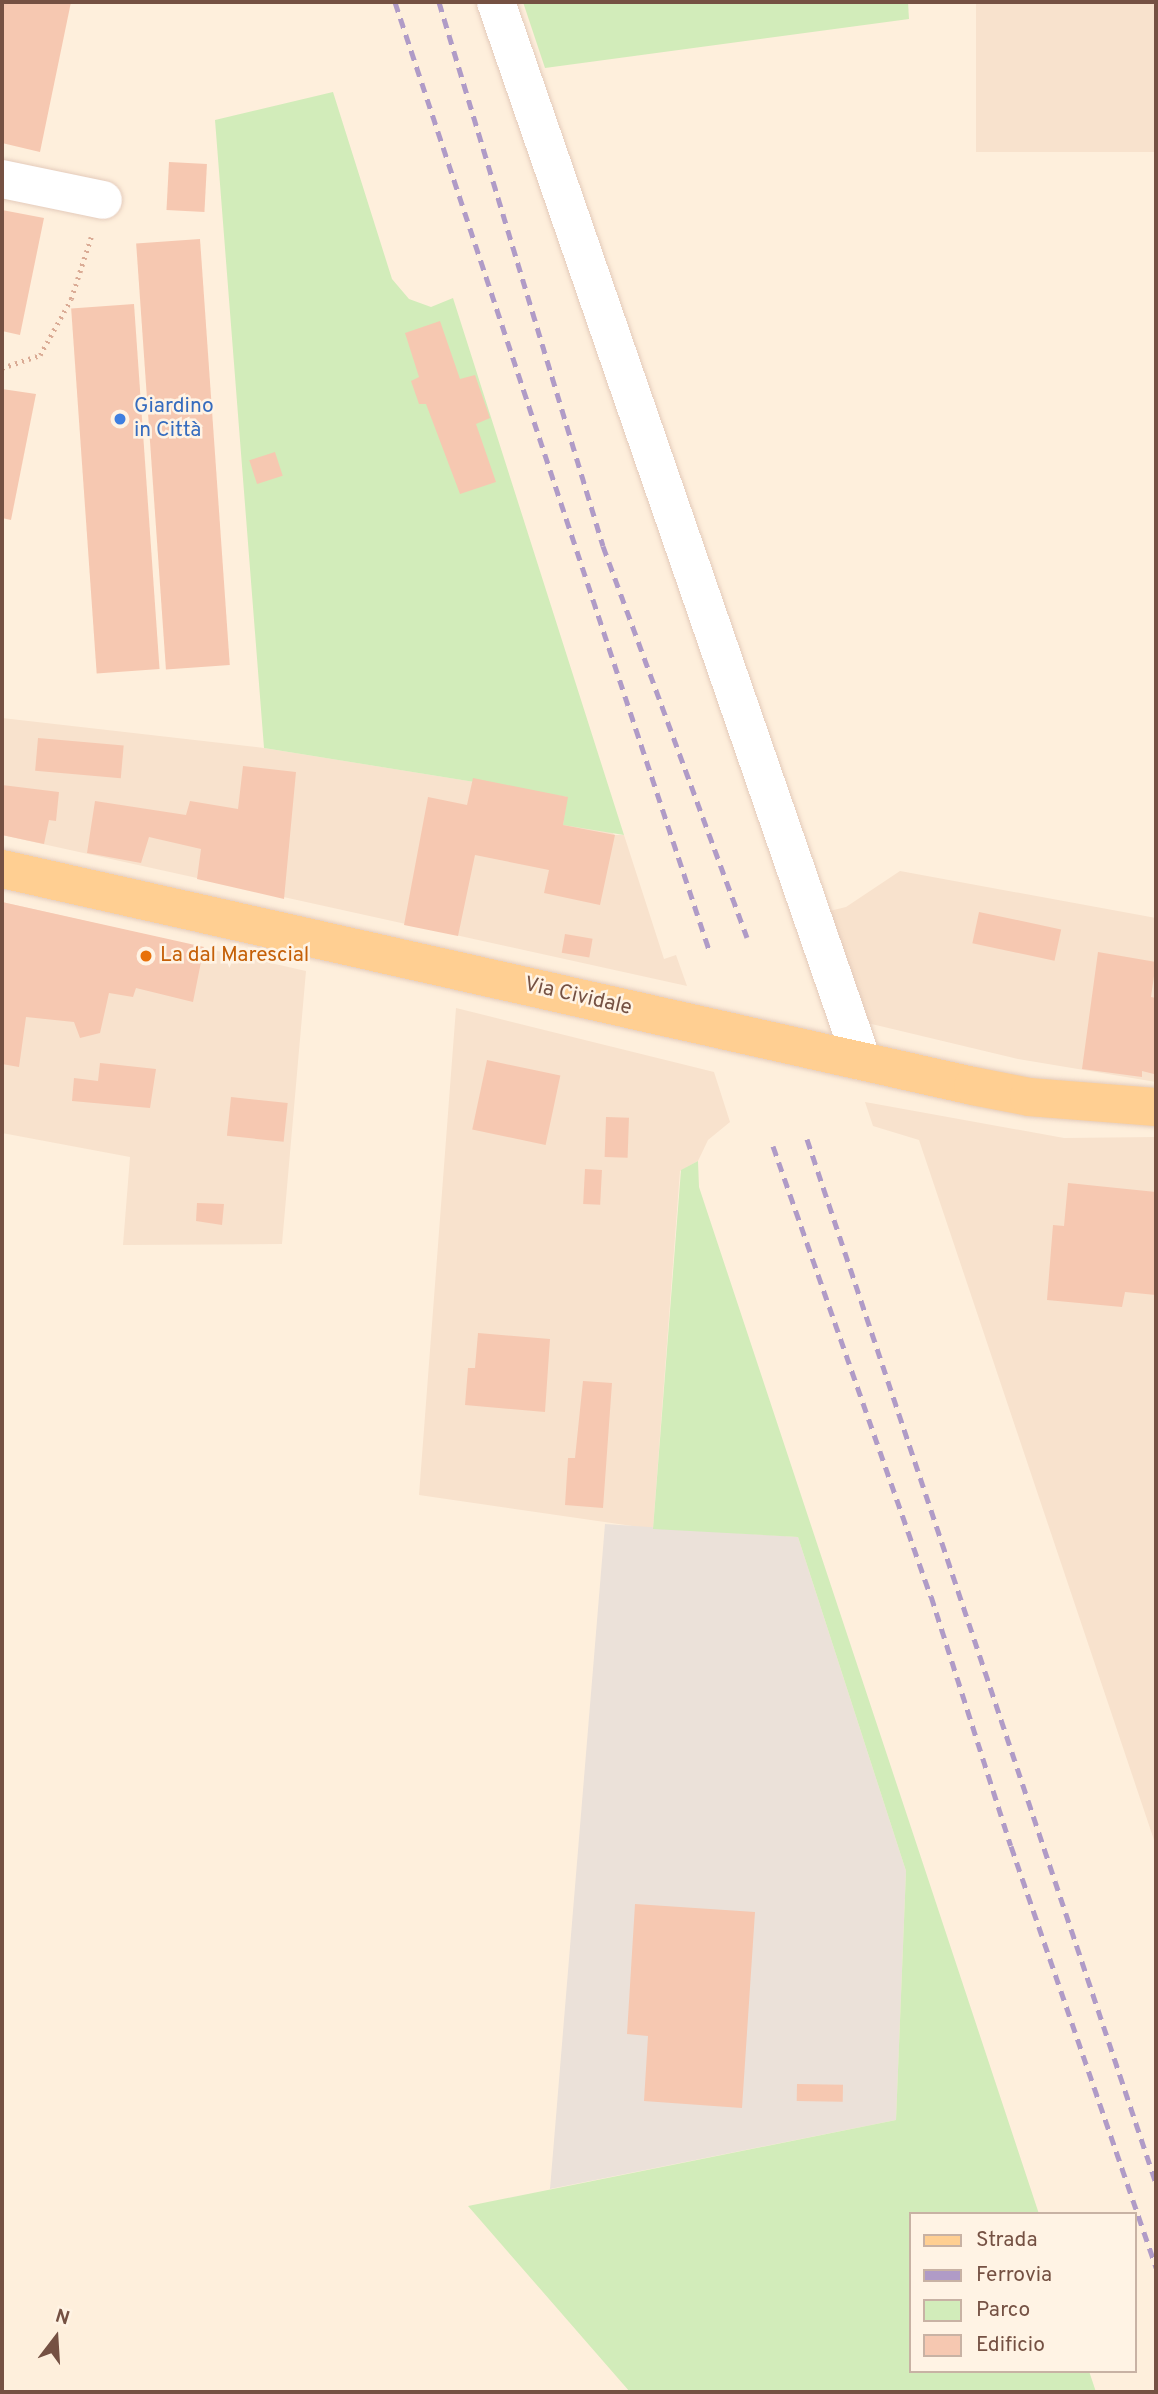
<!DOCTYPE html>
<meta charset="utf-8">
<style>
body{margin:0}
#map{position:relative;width:1158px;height:2394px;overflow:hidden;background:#feefdc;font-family:Overpass,sans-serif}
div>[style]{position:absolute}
.residential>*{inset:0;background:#f8e2cd;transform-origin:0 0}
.industrial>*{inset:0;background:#ebe1d9}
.green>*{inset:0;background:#d2ecba}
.building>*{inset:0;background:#f6c8b1;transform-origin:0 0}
.path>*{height:4.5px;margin-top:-2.25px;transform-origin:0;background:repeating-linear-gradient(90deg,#daab95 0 2px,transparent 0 7px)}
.roads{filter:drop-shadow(0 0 2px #e4cbbb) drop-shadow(0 0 2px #e4cbbb)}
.minor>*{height:38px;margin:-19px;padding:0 19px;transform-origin:19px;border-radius:19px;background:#fff}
.major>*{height:38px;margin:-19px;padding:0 19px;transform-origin:19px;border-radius:19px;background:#ffcf92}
.rail>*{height:5px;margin-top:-2.5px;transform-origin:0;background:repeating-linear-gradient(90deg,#b09bc7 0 10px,transparent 0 17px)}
.dots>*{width:19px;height:19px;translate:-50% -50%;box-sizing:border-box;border:4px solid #fff3e4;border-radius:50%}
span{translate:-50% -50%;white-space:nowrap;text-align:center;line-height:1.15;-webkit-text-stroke:5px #fff3e4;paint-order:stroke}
.shop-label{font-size:21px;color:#366cbe}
.left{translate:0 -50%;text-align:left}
.food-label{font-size:21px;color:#c56008}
.street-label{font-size:21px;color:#755143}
.frame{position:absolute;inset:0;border:4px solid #755143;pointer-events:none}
.legend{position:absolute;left:909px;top:2212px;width:228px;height:161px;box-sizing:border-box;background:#fff3e4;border:2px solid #c8b2a4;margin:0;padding:9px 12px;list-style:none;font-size:21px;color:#755143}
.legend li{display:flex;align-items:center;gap:14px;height:35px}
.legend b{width:35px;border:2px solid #c8b2a4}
.north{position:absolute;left:21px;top:2303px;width:70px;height:70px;-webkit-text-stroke:5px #fff3e4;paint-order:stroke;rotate:17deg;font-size:19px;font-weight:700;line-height:28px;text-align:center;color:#755143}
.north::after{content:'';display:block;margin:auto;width:24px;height:32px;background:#755143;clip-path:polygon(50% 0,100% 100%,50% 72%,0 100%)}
</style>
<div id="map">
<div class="residential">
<i style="left:976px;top:2px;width:180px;height:150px"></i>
<i style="clip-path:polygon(2px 718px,264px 748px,568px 797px,615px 835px,624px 835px,664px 959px,676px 955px,687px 986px,2px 835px)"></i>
<i style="clip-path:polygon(900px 871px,1156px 918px,1156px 1082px,1018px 1059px,834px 1015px,809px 916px,846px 907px)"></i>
<i style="clip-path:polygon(2px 902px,306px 971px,282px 1244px,123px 1245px,130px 1157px,2px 1133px)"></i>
<i style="clip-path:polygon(456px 1008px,714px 1072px,730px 1122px,708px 1140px,698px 1161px,680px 1171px,653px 1529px,419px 1495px)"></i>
<i style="clip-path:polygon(865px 1102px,1064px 1138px,1156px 1137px,1156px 1846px,919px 1140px,873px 1126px)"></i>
</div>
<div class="industrial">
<i style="clip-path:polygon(605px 1524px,798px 1537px,906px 1871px,896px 2120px,550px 2189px)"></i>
</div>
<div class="green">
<i style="clip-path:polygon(523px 2px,908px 2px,909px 19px,545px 68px)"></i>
<i style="clip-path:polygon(333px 92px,392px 279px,409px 299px,431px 307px,453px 298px,624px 835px,563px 825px,567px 797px,264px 748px,215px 120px)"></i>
<i style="clip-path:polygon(698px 1161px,699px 1187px,1039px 2214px,911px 2214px,911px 2371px,1089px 2371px,1096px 2392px,630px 2392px,468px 2206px,896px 2120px,906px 1871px,798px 1537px,653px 1529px,681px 1170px)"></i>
</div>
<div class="building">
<i style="clip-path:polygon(2px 2px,71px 2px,40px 152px,2px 143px)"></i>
<i style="left:169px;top:162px;width:38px;height:48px;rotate:3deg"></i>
<i style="clip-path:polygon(2px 210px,44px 218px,20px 335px,2px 331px)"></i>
<i style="left:200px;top:239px;width:427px;height:64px;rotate:86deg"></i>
<i style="left:134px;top:304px;width:366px;height:63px;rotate:86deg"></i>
<i style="clip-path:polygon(440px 321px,460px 379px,475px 375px,490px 418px,476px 424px,496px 482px,460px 494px,426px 404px,419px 404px,411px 381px,419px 377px,405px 333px)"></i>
<i style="clip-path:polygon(2px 389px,36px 394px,11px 520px,2px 518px)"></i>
<i style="left:275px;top:452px;width:25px;height:27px;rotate:72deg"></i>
<i style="left:38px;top:738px;width:86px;height:33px;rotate:5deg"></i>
<i style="clip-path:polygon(243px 766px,296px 772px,284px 899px,197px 879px,201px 849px,149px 837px,141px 863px,87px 853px,95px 801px,186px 815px,190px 801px,238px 809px)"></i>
<i style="clip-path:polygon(473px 778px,568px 797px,563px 825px,615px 835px,600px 905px,544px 893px,549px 870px,475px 855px,458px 936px,404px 925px,428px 797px,467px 805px)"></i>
<i style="clip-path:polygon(2px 785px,59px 792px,56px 821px,49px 820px,44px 844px,2px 835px)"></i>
<i style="clip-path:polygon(2px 902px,204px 947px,193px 1002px,136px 988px,133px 997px,109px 993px,100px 1033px,80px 1038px,74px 1022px,26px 1017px,19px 1067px,2px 1064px)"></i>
<i style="left:979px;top:912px;width:84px;height:32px;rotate:12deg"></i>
<i style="left:565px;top:934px;width:28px;height:19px;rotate:10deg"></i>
<i style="clip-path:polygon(1098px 952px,1156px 962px,1151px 997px,1156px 998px,1154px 1074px,1142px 1071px,1142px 1077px,1082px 1069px)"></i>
<i style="left:487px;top:1060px;width:75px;height:71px;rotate:12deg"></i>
<i style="clip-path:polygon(100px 1063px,156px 1069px,150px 1108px,72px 1101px,74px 1078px,98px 1081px)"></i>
<i style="left:231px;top:1097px;width:57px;height:39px;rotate:6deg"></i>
<i style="left:606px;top:1117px;width:23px;height:40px;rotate:2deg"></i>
<i style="left:585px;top:1169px;width:17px;height:35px;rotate:3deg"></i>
<i style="clip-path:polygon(1068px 1183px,1156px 1192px,1156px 1295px,1125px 1292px,1122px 1307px,1047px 1300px,1053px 1225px,1064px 1226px)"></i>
<i style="clip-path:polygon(197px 1203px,224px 1204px,222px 1225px,196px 1221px)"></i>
<i style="clip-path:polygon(478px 1333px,550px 1339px,545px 1412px,465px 1405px,468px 1368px,475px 1368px)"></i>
<i style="clip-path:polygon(583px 1381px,612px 1383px,603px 1508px,565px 1505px,568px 1458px,575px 1458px)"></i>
<i style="clip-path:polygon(635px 1904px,755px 1912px,742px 2108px,644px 2101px,648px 2036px,627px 2034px)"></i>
<i style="left:797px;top:2084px;width:46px;height:17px;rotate:1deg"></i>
</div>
<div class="path">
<i style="left:2px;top:368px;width:40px;rotate:-18.9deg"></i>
<i style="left:40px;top:355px;width:64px;rotate:-61deg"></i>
<i style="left:71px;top:299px;width:65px;rotate:-72.1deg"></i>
</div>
<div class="roads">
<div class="minor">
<i style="left:496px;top:2px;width:1120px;rotate:70.93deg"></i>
<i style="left:2px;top:179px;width:103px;rotate:11.7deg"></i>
</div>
<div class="major">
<i style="left:2px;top:869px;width:995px;rotate:12.6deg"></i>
<i style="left:973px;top:1086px;width:57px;rotate:11.1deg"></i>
<i style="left:1029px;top:1097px;width:127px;rotate:4.5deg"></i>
</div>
</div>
<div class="rail">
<i style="left:395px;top:2px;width:999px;rotate:71.67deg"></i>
<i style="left:439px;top:2px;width:568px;rotate:73.22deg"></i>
<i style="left:603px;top:546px;width:417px;rotate:69.8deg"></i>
<i style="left:807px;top:1139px;width:1101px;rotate:71.52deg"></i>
<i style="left:773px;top:1146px;width:477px;rotate:70.7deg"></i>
<i style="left:931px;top:1596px;width:262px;rotate:72.3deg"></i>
<i style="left:1011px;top:1846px;width:446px;rotate:71deg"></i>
</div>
<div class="dots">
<i style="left:120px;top:419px;background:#3f7fe0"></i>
<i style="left:146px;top:956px;background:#e8710a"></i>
</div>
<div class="shop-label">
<span class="left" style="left:134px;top:419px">Giardino<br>in Città</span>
</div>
<div class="food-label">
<span class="left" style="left:160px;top:956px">La dal Marescial</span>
</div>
<div class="street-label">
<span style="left:578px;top:997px;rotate:13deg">Via Cividale</span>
</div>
<div class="frame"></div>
<ul class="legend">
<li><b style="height:9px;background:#ffcf92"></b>Strada</li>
<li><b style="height:9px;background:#b09bc7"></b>Ferrovia</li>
<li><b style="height:19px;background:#d2ecba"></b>Parco</li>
<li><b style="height:19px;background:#f6c8b1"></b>Edificio</li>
</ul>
<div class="north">N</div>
</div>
